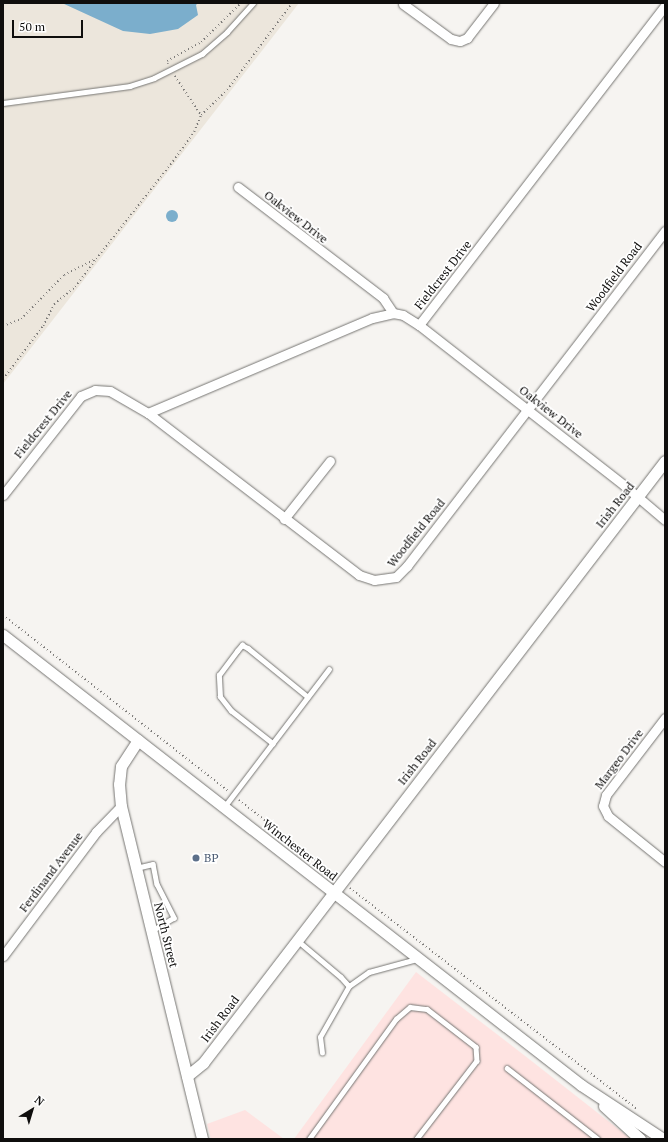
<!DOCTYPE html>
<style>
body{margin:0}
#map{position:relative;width:668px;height:1142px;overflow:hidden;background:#f6f4f1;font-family:"PT Serif",serif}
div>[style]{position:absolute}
.built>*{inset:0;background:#ece6dc}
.industrial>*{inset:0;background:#fee3e1}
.water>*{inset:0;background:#7baecc}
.round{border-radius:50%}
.path>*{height:1.5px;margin-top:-0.75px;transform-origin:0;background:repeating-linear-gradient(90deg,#7d7b79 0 1px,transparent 0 4px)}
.roads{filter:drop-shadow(0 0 1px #767572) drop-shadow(0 0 1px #767572)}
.service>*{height:4.5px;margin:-2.25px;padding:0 2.25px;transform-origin:2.25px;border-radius:2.25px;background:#fff}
.minor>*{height:9px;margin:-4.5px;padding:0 4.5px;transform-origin:4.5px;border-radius:4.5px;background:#fff}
.tertiary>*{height:11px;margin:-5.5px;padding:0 5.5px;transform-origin:5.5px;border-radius:5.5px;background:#fff}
.dots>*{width:11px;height:11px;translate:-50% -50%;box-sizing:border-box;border:2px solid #fff;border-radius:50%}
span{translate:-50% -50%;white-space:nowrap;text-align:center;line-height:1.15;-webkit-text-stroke:3.5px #fff;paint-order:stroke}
.street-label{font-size:12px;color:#0f0e0d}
.service-label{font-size:12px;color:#4e5e75}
.left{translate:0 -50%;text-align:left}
.frame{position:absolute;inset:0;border:4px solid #0f0e0d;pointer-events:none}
.north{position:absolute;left:12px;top:1090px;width:40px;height:40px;-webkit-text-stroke:3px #fff;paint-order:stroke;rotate:38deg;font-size:11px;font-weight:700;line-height:16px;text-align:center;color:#0f0e0d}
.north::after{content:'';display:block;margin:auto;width:14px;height:18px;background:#0f0e0d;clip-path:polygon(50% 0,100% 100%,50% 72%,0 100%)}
.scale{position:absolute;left:12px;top:20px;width:71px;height:18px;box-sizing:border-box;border:2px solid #0f0e0d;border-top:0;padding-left:5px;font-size:12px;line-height:14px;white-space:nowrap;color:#0f0e0d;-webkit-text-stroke:3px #fff;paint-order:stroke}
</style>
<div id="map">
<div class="built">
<i style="clip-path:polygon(3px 3px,299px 3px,3px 384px)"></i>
</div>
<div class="industrial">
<i style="clip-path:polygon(416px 972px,529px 1059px,631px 1139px,294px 1139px)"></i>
<i style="clip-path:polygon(245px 1110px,284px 1139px,211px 1139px,207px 1124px)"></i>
</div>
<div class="water">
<i style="clip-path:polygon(62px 3px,198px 3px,196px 5px,198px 15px,178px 29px,150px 34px,123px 31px)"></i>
<i class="round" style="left:166px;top:210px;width:12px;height:12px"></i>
</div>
<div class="path">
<i style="left:168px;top:64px;width:3px;rotate:-108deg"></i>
<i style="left:167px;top:61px;width:39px;rotate:-29deg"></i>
<i style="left:201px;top:42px;width:56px;rotate:-44.3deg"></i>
<i style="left:175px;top:76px;width:47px;rotate:56.3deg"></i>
<i style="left:201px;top:115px;width:36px;rotate:-44deg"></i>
<i style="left:227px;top:90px;width:109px;rotate:-53.2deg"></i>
<i style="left:3px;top:326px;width:19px;rotate:-21deg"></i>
<i style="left:21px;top:319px;width:62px;rotate:-45.7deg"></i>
<i style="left:64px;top:275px;width:36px;rotate:-27deg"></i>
<i style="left:96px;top:259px;width:125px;rotate:-51.8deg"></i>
<i style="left:173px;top:161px;width:36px;rotate:-54deg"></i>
<i style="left:194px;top:132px;width:18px;rotate:-68deg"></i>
<i style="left:3px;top:379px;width:66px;rotate:-53deg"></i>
<i style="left:43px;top:326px;width:25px;rotate:-63deg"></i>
<i style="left:54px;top:304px;width:27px;rotate:-39deg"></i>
<i style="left:75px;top:287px;width:34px;rotate:-53deg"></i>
<i style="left:3px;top:615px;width:286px;rotate:38deg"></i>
<i style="left:239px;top:800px;width:122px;rotate:38deg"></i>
<i style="left:350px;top:888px;width:362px;rotate:37.6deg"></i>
</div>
<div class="roads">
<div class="service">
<i style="left:3px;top:103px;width:128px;rotate:-7.6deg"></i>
<i style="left:130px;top:86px;width:25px;rotate:-18deg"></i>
<i style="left:154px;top:78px;width:54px;rotate:-26.6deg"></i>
<i style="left:202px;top:54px;width:33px;rotate:-41deg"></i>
<i style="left:227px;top:32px;width:39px;rotate:-48deg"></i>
<i style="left:273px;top:744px;width:53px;rotate:-141.8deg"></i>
<i style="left:231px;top:711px;width:18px;rotate:-128deg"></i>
<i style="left:220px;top:697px;width:22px;rotate:-93deg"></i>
<i style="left:219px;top:675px;width:30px;rotate:-53deg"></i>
<i style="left:237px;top:651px;width:8px;rotate:-50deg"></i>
<i style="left:242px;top:645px;width:7px;rotate:27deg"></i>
<i style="left:248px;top:648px;width:77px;rotate:39.2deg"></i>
<i style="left:224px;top:807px;width:173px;rotate:-52.7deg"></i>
<i style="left:136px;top:868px;width:17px;rotate:-13deg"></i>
<i style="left:153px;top:864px;width:20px;rotate:79deg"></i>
<i style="left:157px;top:884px;width:38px;rotate:63deg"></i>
<i style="left:174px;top:918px;width:26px;rotate:149deg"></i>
<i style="left:297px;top:940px;width:57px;rotate:40.1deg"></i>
<i style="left:341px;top:977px;width:12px;rotate:48deg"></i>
<i style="left:349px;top:986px;width:24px;rotate:-35deg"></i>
<i style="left:369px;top:972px;width:50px;rotate:-15.2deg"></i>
<i style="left:322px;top:1053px;width:16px;rotate:-97deg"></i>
<i style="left:320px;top:1037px;width:59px;rotate:-60.4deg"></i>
<i style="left:507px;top:1068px;width:115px;rotate:38deg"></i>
<i style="left:309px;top:1139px;width:148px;rotate:-54.1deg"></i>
<i style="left:396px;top:1019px;width:18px;rotate:-41deg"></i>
<i style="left:410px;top:1007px;width:17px;rotate:7deg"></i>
<i style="left:427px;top:1009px;width:62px;rotate:37.8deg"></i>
<i style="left:476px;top:1047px;width:14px;rotate:86deg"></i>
<i style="left:477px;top:1061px;width:98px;rotate:127.6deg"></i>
</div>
<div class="minor">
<i style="left:403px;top:4px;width:59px;rotate:36.1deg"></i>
<i style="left:451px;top:39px;width:9px;rotate:13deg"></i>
<i style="left:460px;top:41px;width:8px;rotate:-23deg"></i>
<i style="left:467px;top:38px;width:44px;rotate:-52.4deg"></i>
<i style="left:238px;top:187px;width:183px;rotate:37.4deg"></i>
<i style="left:383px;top:298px;width:18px;rotate:56deg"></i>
<i style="left:419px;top:325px;width:404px;rotate:-52.4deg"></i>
<i style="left:148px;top:413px;width:243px;rotate:-23deg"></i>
<i style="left:372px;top:318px;width:22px;rotate:-13deg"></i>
<i style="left:393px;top:313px;width:10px;rotate:11deg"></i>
<i style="left:403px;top:315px;width:19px;rotate:32deg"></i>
<i style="left:419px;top:325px;width:261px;rotate:38deg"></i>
<i style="left:625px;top:486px;width:52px;rotate:40.4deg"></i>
<i style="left:3px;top:495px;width:126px;rotate:-51.8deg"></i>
<i style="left:81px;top:396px;width:15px;rotate:-23deg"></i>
<i style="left:95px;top:390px;width:15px;rotate:4deg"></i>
<i style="left:110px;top:391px;width:44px;rotate:30.1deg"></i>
<i style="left:148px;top:413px;width:266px;rotate:37.5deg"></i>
<i style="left:359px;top:575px;width:16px;rotate:18deg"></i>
<i style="left:374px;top:580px;width:22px;rotate:-8deg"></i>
<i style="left:396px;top:577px;width:16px;rotate:-45deg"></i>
<i style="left:407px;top:566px;width:423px;rotate:-52.4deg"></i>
<i style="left:284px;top:519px;width:74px;rotate:-51.6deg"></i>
<i style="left:665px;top:718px;width:97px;rotate:127.5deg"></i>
<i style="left:606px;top:795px;width:11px;rotate:105deg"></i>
<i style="left:603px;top:806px;width:11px;rotate:63deg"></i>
<i style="left:608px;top:816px;width:73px;rotate:38.9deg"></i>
<i style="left:3px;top:956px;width:155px;rotate:-53.1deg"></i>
<i style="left:96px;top:832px;width:36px;rotate:-46deg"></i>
</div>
<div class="tertiary">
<i style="left:3px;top:635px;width:733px;rotate:37.9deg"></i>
<i style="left:581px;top:1085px;width:98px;rotate:33.4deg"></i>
<i style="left:138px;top:740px;width:31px;rotate:123deg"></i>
<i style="left:121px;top:766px;width:18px;rotate:96deg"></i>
<i style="left:119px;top:784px;width:22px;rotate:85deg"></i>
<i style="left:121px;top:806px;width:343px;rotate:76.3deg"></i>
<i style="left:187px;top:1076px;width:21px;rotate:-39deg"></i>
<i style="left:203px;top:1063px;width:759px;rotate:-52.5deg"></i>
<i style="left:604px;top:1106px;width:49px;rotate:42.5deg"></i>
</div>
</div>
<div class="dots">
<i style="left:196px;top:858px;background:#5c6f8a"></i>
</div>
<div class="street-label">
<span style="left:296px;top:217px;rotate:38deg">Oakview Drive</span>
<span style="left:443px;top:275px;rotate:-52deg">Fieldcrest Drive</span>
<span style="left:614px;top:277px;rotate:-53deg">Woodfield Road</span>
<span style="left:551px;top:412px;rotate:38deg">Oakview Drive</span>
<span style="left:43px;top:424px;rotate:-51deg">Fieldcrest Drive</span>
<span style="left:615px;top:505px;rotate:-52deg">Irish Road</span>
<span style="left:416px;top:533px;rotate:-51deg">Woodfield Road</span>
<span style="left:619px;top:759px;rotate:-53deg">Margeo Drive</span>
<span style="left:417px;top:762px;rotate:-52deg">Irish Road</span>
<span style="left:300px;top:850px;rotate:38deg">Winchester Road</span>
<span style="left:51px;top:872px;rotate:-53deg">Ferdinand Avenue</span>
<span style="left:166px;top:935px;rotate:76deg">North Street</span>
<span style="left:220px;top:1019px;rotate:-53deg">Irish Road</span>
</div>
<div class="service-label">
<span class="left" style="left:204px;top:858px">BP</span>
</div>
<div class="frame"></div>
<div class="north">N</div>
<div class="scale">50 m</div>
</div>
